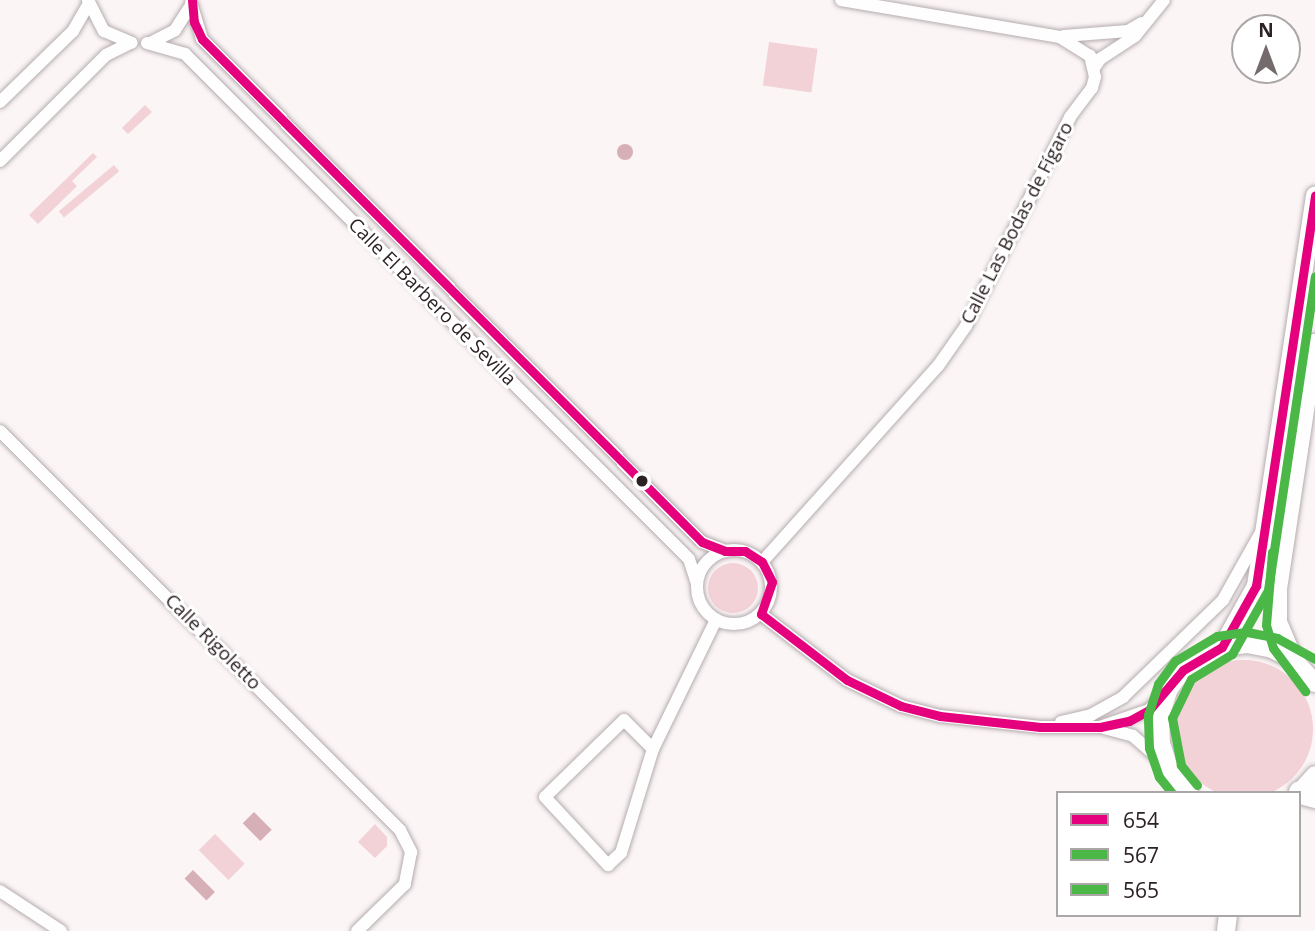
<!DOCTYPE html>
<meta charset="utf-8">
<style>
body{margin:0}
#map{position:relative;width:1315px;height:931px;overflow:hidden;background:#fbf5f6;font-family:"Open Sans",sans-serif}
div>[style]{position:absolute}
.green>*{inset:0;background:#f2d1d7;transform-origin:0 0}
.round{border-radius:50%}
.water>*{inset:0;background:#d7afb6;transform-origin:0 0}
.roads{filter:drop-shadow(0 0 2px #b5acae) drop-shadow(0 0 2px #b5acae)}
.street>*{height:12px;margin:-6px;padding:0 6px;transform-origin:6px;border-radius:6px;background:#fefefe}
.street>.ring{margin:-6px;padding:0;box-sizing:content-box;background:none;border:12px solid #fefefe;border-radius:50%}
.secondary>*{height:18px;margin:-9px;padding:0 9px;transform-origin:9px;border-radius:9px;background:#fefefe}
.highway>*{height:23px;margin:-11.5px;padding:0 11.5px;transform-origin:11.5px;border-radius:11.5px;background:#fefefe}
.bus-1>*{height:9px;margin:-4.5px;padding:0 4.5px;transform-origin:4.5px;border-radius:4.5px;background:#e5007d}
.bus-2>*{height:9px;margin:-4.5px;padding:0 4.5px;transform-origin:4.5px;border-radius:4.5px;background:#4ab747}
.bus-3>*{height:9px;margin:-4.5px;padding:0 4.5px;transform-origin:4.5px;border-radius:4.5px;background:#4ab747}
.dots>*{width:19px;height:19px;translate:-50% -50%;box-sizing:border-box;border:4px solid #fff;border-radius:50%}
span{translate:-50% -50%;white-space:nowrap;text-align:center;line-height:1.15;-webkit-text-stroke:6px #fff;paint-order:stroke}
.street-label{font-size:19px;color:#2c2123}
.legend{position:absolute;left:1056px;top:791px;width:245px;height:126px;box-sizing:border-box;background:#fff;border:2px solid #aba6a7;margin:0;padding:9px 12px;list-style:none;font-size:21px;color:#2c2123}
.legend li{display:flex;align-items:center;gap:14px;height:35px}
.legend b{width:35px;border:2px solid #aba6a7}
.north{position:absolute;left:1231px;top:14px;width:70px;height:70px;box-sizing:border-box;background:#fff;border:2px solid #aba6a7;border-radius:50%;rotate:0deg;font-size:19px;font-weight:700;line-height:28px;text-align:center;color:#2c2123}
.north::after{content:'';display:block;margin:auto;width:24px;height:32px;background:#746b6d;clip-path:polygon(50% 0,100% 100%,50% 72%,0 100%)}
</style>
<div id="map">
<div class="green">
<i style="left:769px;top:42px;width:49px;height:44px;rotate:8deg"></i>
<i style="clip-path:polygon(145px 105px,152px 112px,128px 134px,122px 128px)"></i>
<i style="clip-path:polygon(93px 153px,97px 157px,72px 181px,77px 186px,38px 224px,29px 215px)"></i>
<i style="left:114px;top:165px;width:8px;height:72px;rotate:50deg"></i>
<i class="round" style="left:708px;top:563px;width:50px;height:50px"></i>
<i class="round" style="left:1175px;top:660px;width:138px;height:138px"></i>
<i style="clip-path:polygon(375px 824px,387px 837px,387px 846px,375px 858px,358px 842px)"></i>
<i style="left:215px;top:834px;width:42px;height:23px;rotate:45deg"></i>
</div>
<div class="water">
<i class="round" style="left:617px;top:144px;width:16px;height:16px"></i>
<i style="left:254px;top:812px;width:25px;height:16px;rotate:45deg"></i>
<i style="left:193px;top:870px;width:31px;height:12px;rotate:45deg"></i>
</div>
<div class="roads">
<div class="street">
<i style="left:88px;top:0;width:35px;rotate:63deg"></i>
<i style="left:104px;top:31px;width:30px;rotate:23deg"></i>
<i style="left:191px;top:3px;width:38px;rotate:73deg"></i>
<i style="left:202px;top:39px;width:709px;rotate:45.17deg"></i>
<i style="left:702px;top:542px;width:25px;rotate:21deg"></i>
<i style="left:1064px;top:36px;width:64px;rotate:-4.5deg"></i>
<i style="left:1128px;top:31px;width:16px;rotate:-30deg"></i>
<i style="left:147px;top:43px;width:40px;rotate:16deg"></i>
<i style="left:185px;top:54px;width:713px;rotate:45.06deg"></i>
<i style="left:689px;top:559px;width:26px;rotate:72deg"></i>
<i style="left:150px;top:43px;width:28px;rotate:-27deg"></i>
<i style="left:175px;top:30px;width:30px;rotate:-57deg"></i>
<i style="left:1094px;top:68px;width:11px;rotate:-56deg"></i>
<i style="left:1100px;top:59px;width:42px;rotate:-33.3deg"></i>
<i style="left:1135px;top:36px;width:46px;rotate:-51.1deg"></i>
<i style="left:0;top:102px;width:102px;rotate:-44.2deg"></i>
<i style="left:73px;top:31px;width:30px;rotate:-60deg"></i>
<i style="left:0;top:161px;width:150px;rotate:-45deg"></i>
<i style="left:106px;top:55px;width:28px;rotate:-26deg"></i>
<i style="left:0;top:431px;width:565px;rotate:44.93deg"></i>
<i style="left:400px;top:830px;width:25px;rotate:63deg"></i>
<i style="left:411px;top:852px;width:33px;rotate:101deg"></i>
<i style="left:405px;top:884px;width:67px;rotate:135.6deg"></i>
<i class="ring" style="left:697px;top:550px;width:62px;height:62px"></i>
<i style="left:762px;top:562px;width:263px;rotate:-48.1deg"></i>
<i style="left:938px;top:366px;width:49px;rotate:-55deg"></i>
<i style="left:966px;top:326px;width:233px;rotate:-63.5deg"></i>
<i style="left:1070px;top:117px;width:36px;rotate:-53deg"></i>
<i style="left:1092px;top:88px;width:11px;rotate:-75deg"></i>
<i style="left:1095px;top:77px;width:22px;rotate:-103deg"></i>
<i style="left:1090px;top:56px;width:36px;rotate:-148deg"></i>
<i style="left:1060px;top:37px;width:222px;rotate:-170.4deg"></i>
<i style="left:761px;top:614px;width:108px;rotate:37.5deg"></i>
<i style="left:847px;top:680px;width:60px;rotate:25.7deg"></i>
<i style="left:901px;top:706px;width:40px;rotate:14.4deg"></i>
<i style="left:940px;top:716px;width:101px;rotate:6.3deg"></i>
<i style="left:1040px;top:727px;width:60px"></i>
<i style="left:1100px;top:727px;width:52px;rotate:-19.1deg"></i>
<i style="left:1149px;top:710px;width:22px;rotate:-47deg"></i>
<i style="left:1061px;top:722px;width:31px;rotate:-13deg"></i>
<i style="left:1091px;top:715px;width:37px;rotate:-29deg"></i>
<i style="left:1123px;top:697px;width:139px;rotate:-44.1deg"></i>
<i style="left:1223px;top:600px;width:76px;rotate:-60.7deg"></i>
<i style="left:1104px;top:728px;width:30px;rotate:15deg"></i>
<i style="left:1133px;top:736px;width:43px;rotate:41.2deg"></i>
<i style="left:653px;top:749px;width:41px;rotate:-135deg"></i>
<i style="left:624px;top:720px;width:110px;rotate:135.7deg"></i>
<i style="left:545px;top:797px;width:93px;rotate:47.2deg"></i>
<i style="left:608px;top:865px;width:18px;rotate:-43deg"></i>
<i style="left:621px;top:853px;width:109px;rotate:-72.9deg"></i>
<i style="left:653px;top:749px;width:144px;rotate:-64deg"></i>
<i style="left:0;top:891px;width:73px;rotate:33.3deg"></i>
</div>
<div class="secondary">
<i style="left:1222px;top:647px;width:70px;rotate:-60.9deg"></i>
<i style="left:1256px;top:586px;width:395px;rotate:-81.4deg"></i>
<i style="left:1294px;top:660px;width:41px;rotate:-112.8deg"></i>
<i style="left:1278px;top:622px;width:33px;rotate:-90deg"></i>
<i style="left:1278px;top:589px;width:249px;rotate:-81.4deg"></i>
<i style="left:1189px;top:793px;width:29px;rotate:-131deg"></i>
<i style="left:1170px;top:771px;width:28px;rotate:-108deg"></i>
<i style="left:1161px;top:744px;width:28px;rotate:-92deg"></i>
<i style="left:1160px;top:716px;width:28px;rotate:-72deg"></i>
<i style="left:1169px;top:689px;width:24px;rotate:-54deg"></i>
<i style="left:1183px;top:670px;width:45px;rotate:-30.5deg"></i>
<i style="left:1222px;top:647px;width:25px;rotate:-7deg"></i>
<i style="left:1247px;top:644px;width:25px;rotate:11deg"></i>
<i style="left:1272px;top:649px;width:25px;rotate:27deg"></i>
<i style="left:1294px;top:660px;width:31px;rotate:48deg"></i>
<i style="left:1299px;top:793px;width:24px;rotate:-48deg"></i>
<i style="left:1226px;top:931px;width:16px;rotate:-83deg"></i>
</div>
<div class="highway">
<i style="left:1300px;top:792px;width:16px;rotate:15deg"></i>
</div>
</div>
<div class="bus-1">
<i style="left:192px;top:0;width:22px;rotate:85deg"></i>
<i style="left:194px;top:22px;width:19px;rotate:65deg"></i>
<i style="left:202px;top:39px;width:709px;rotate:45.17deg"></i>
<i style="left:702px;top:542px;width:25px;rotate:21deg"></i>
<i style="left:725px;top:551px;width:20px"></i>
<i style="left:745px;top:551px;width:20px;rotate:33deg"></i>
<i style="left:762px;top:562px;width:22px;rotate:63deg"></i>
<i style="left:772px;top:582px;width:34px;rotate:109deg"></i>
<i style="left:761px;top:614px;width:108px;rotate:37.5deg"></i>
<i style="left:847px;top:680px;width:60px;rotate:25.7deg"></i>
<i style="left:901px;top:706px;width:40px;rotate:14.4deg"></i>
<i style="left:940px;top:716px;width:101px;rotate:6.3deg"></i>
<i style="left:1040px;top:727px;width:60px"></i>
<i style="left:1100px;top:727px;width:30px;rotate:-12deg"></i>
<i style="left:1129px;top:721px;width:23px;rotate:-29deg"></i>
<i style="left:1149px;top:710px;width:52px;rotate:-49.6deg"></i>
<i style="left:1183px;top:670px;width:45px;rotate:-30.5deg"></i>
<i style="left:1222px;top:647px;width:70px;rotate:-60.9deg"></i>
<i style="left:1256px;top:586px;width:395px;rotate:-81.4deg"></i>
</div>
<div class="bus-2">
<i style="left:1272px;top:552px;width:73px;rotate:94.7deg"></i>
<i style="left:1266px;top:625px;width:24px;rotate:73deg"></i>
<i style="left:1273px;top:648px;width:54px;rotate:53.3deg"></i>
<i style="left:1197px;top:785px;width:26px;rotate:-129deg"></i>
<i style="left:1181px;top:765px;width:48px;rotate:-100.8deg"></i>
<i style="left:1172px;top:718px;width:43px;rotate:-64deg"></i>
<i style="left:1191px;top:679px;width:48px;rotate:-31.4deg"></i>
<i style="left:1232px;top:654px;width:73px;rotate:-60.6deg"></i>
<i style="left:1268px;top:590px;width:317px;rotate:-81.5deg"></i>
</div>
<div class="bus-3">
<i style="left:1172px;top:793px;width:21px;rotate:-129deg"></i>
<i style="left:1159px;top:777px;width:31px;rotate:-109deg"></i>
<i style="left:1149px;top:748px;width:33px;rotate:-92deg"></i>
<i style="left:1148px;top:715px;width:33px;rotate:-72deg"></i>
<i style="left:1158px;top:684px;width:29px;rotate:-54deg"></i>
<i style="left:1175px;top:661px;width:49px;rotate:-30.8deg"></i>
<i style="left:1217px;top:636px;width:30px;rotate:-8deg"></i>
<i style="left:1247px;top:632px;width:31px;rotate:11deg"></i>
<i style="left:1277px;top:638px;width:43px;rotate:28.9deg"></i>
</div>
<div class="dots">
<i style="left:642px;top:481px;background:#2c2123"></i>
</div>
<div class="street-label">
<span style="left:1017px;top:223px;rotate:-63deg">Calle Las Bodas de Fígaro</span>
<span style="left:432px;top:302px;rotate:45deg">Calle El Barbero de Sevilla</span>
<span style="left:213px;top:642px;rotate:45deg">Calle Rigoletto</span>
</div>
<ul class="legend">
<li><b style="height:9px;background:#e5007d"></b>654</li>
<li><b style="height:9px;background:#4ab747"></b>567</li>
<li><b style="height:9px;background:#4ab747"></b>565</li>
</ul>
<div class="north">N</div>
</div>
